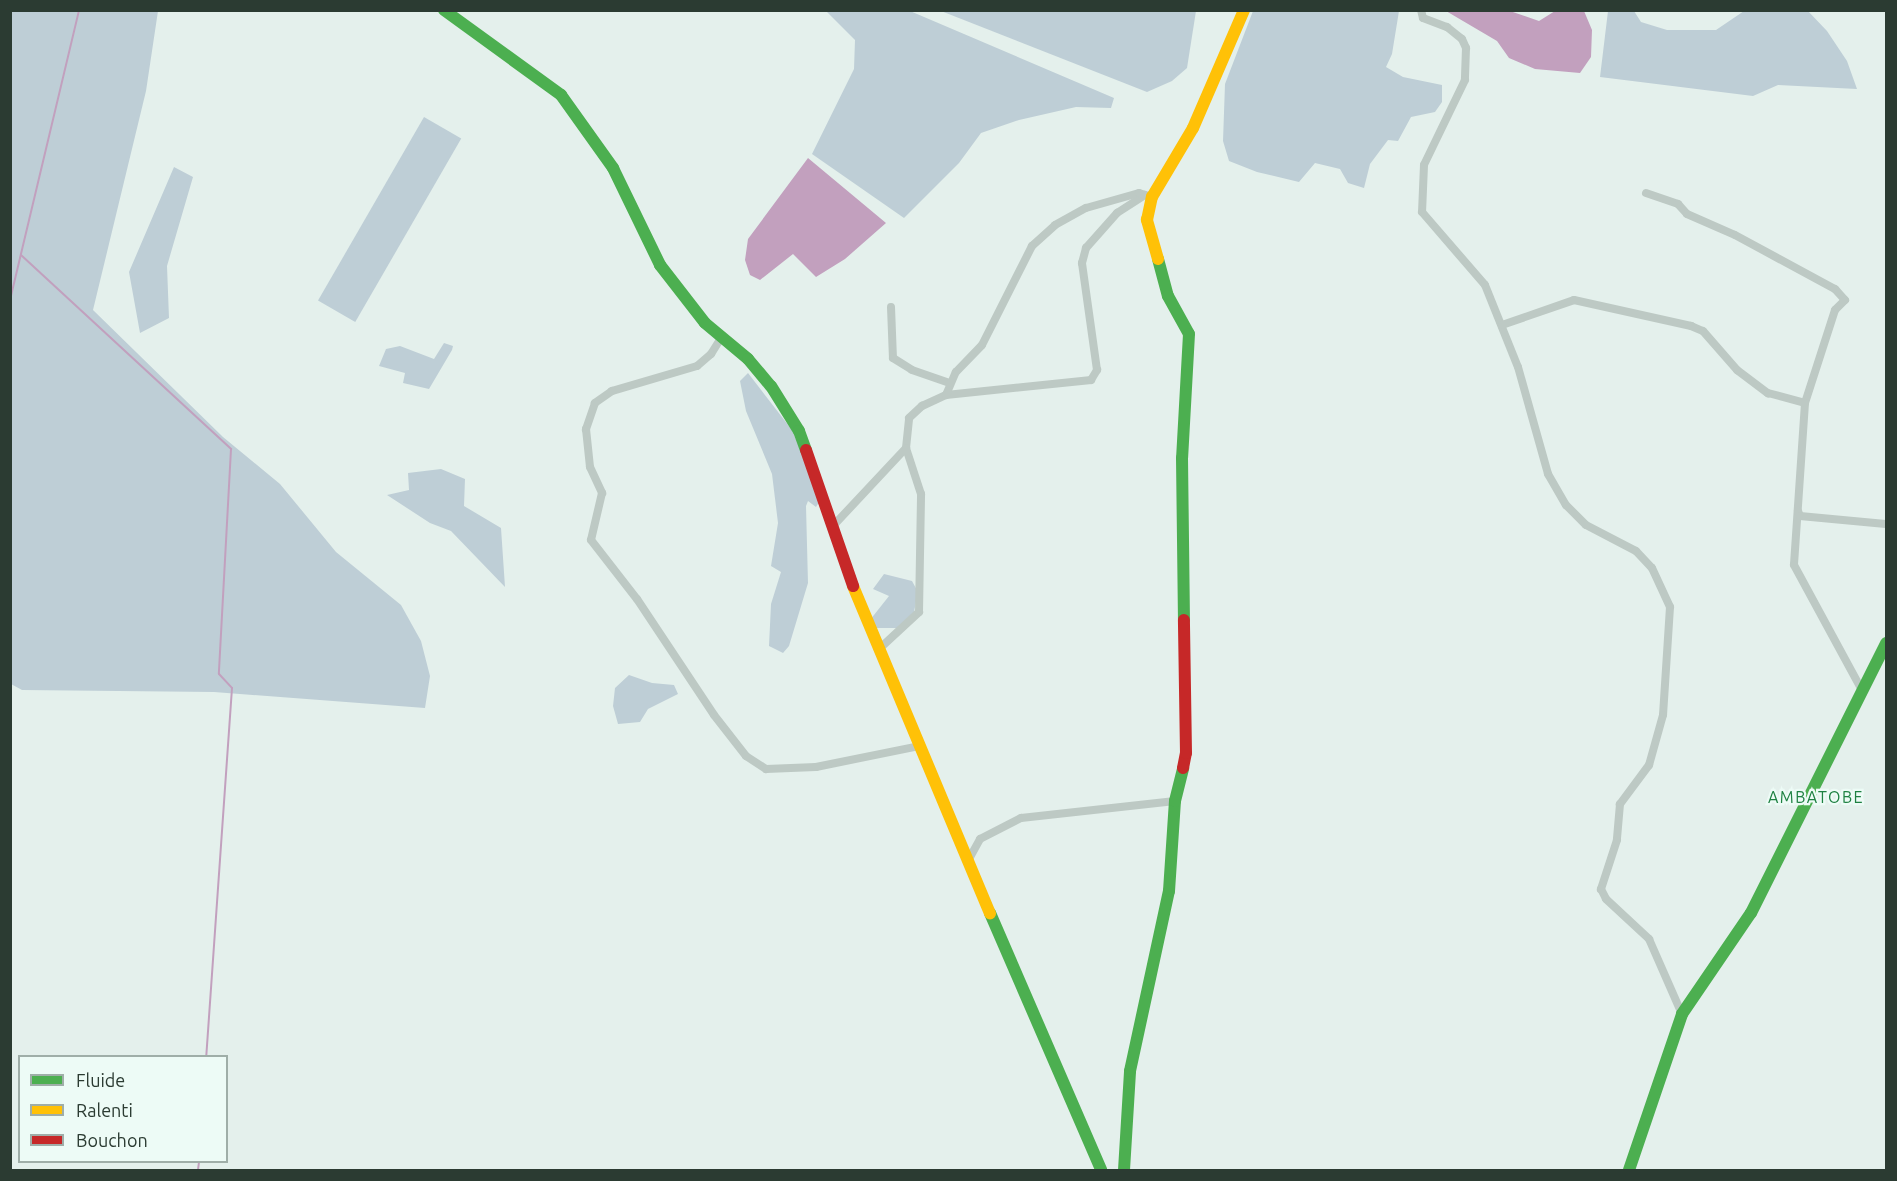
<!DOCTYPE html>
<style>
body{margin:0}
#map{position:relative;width:1897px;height:1181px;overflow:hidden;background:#e4f0ec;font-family:Ubuntu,sans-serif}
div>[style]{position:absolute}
.green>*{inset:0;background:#beced6;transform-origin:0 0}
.water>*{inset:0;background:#c2a0be}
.stream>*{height:2px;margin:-1px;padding:0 1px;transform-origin:1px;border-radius:1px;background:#c2a0be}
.street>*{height:8px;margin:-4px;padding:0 4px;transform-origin:4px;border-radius:4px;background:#bdc9c4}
.fast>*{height:12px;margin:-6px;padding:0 6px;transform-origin:6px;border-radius:6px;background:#4caf50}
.slow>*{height:12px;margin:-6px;padding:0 6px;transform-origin:6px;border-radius:6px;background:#ffc107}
.jam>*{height:12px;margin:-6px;padding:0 6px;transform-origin:6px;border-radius:6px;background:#c62828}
span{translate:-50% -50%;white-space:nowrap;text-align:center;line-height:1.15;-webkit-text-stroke:4.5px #edfbf6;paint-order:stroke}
.neighbourhood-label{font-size:16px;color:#1e8142;letter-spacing:1.5px}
.frame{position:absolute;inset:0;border:12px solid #2b3b32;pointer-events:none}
.legend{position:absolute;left:18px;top:1055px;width:210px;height:108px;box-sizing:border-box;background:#edfbf6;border:2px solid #9faea8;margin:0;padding:8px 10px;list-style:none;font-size:18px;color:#2b3b32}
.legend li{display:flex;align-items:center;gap:12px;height:30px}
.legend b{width:30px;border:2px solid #9faea8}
</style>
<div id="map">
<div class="green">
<i style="clip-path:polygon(1807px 10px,1827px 31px,1847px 61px,1857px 89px,1778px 85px,1753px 96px,1600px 77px,1608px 11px,1634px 11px,1641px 22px,1667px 30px,1716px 30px,1744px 11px)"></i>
<i style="clip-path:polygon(10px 11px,158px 11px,146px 91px,93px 310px,223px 437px,280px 484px,336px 552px,401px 605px,421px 641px,430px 676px,425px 708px,214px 692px,22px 690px,11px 684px)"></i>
<i style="clip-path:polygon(826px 11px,910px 11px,1114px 98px,1111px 108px,1076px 107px,1019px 120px,981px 133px,959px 163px,904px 218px,812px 154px,854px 69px,855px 40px)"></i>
<i style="clip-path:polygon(1196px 11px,1187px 68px,1172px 81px,1147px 92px,941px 11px)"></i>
<i style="clip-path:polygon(1253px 11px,1399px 11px,1392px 54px,1386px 67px,1403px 77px,1442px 85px,1442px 102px,1435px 112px,1411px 117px,1398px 141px,1388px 140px,1370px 164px,1364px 188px,1348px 183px,1340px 169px,1315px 163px,1299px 182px,1257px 172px,1229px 161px,1223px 141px,1225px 84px)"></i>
<i style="left:424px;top:117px;width:43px;height:212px;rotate:30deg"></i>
<i style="clip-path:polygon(174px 167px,193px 177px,167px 266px,169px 318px,140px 333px,129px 272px)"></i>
<i style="clip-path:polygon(444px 343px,453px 346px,452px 350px,429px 389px,403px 383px,405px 373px,379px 366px,386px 349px,400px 346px,434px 359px)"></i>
<i style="clip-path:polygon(748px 373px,792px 430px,821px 499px,816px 507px,808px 501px,806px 506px,808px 583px,789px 646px,783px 653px,769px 646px,771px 604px,781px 572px,771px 566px,778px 523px,772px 474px,746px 411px,740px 381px)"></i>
<i style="clip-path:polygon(441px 469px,465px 479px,464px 506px,501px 528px,505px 587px,451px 531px,430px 523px,387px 495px,409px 490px,408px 473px)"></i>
<i style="clip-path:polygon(884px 574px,912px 581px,918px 592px,914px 612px,897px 628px,875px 628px,870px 620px,889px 596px,873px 589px)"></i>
<i style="clip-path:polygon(629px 675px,652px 683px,674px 685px,678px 694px,648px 709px,640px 722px,618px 724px,613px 706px,615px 688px)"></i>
</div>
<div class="water">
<i style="clip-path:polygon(1446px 11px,1510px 11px,1539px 21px,1555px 11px,1584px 11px,1592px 30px,1591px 57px,1580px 73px,1535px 69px,1509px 58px,1497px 41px)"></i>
<i style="clip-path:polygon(808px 158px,886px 223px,845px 259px,816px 277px,793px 254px,760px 280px,750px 275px,745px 260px,748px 239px)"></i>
</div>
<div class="stream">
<i style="left:21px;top:255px;width:286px;rotate:42.7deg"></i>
<i style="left:231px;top:449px;width:225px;rotate:93.1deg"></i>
<i style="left:219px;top:674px;width:19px;rotate:47deg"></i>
<i style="left:232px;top:688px;width:369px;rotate:94deg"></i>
<i style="left:10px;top:300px;width:298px;rotate:-76.6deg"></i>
<i style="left:198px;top:1170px;width:8px;rotate:-83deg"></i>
</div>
<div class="street">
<i style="left:1421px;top:10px;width:8px;rotate:76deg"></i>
<i style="left:1423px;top:18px;width:26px;rotate:21deg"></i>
<i style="left:1447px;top:27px;width:19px;rotate:39deg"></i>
<i style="left:1462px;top:39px;width:10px;rotate:66deg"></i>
<i style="left:1466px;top:48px;width:32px;rotate:92deg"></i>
<i style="left:1465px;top:80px;width:94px;rotate:115.8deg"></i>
<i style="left:1424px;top:165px;width:47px;rotate:92.4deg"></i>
<i style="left:1422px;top:212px;width:96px;rotate:49.2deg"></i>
<i style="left:1485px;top:285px;width:88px;rotate:68.1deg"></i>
<i style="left:1518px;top:367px;width:111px;rotate:74.3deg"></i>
<i style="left:1548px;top:474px;width:36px;rotate:60deg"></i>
<i style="left:1566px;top:505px;width:28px;rotate:45deg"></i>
<i style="left:1586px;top:525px;width:56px;rotate:27.5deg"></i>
<i style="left:1636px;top:551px;width:23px;rotate:47deg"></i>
<i style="left:1652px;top:568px;width:43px;rotate:65.2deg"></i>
<i style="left:1670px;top:607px;width:108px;rotate:93.7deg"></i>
<i style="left:1663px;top:715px;width:52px;rotate:105.6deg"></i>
<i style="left:1649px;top:765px;width:49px;rotate:126.6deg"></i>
<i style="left:1620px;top:804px;width:36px;rotate:95deg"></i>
<i style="left:1617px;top:840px;width:52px;rotate:108.1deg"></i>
<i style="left:1601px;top:889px;width:11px;rotate:63deg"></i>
<i style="left:1606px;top:899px;width:59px;rotate:42.9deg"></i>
<i style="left:1649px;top:939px;width:82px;rotate:66.3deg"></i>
<i style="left:1646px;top:193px;width:34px;rotate:19deg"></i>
<i style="left:1678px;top:204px;width:13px;rotate:48deg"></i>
<i style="left:1687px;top:214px;width:52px;rotate:23.6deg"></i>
<i style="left:1735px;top:235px;width:114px;rotate:28.4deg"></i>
<i style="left:1835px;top:289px;width:15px;rotate:48deg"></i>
<i style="left:1845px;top:300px;width:14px;rotate:135deg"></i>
<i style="left:1835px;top:310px;width:98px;rotate:107.9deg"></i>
<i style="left:1805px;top:403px;width:162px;rotate:93.9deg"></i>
<i style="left:1794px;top:565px;width:142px;rotate:61.5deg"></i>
<i style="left:891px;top:307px;width:51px;rotate:87.8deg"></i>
<i style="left:893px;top:358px;width:22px;rotate:32deg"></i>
<i style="left:912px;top:370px;width:39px;rotate:19deg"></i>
<i style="left:1502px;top:325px;width:76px;rotate:-19.1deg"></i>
<i style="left:1574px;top:300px;width:120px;rotate:12.5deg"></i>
<i style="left:1691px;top:326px;width:13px;rotate:23deg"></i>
<i style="left:1703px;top:331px;width:52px;rotate:48.9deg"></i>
<i style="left:1737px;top:370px;width:39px;rotate:37deg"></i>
<i style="left:1768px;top:393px;width:38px;rotate:15deg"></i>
<i style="left:721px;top:338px;width:19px;rotate:122deg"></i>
<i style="left:711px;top:354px;width:18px;rotate:139deg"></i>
<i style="left:697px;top:366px;width:89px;rotate:163.6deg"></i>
<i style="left:612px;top:391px;width:21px;rotate:145deg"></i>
<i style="left:595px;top:403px;width:28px;rotate:109deg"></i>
<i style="left:586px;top:429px;width:38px;rotate:84deg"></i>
<i style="left:590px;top:467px;width:29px;rotate:65deg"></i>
<i style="left:602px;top:493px;width:48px;rotate:103.2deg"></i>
<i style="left:591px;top:540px;width:75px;rotate:52.1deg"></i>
<i style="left:637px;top:599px;width:139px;rotate:56.4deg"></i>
<i style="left:714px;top:715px;width:52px;rotate:52deg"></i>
<i style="left:746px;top:756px;width:24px;rotate:33deg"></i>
<i style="left:766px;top:769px;width:50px;rotate:-2.3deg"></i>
<i style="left:816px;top:767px;width:105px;rotate:-11.5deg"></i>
<i style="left:946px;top:395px;width:146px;rotate:-5.9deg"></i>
<i style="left:1091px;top:380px;width:12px;rotate:-59deg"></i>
<i style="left:1097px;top:370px;width:108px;rotate:-98deg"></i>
<i style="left:1082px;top:263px;width:16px;rotate:-75deg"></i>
<i style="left:1086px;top:248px;width:47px;rotate:-48.5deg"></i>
<i style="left:1117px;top:213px;width:33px;rotate:-33deg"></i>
<i style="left:1798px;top:511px;width:5px;rotate:68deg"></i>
<i style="left:1800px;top:516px;width:86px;rotate:5.3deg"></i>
<i style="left:833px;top:526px;width:107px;rotate:-46.9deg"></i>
<i style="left:906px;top:448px;width:30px;rotate:-84deg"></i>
<i style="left:909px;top:418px;width:18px;rotate:-43deg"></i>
<i style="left:922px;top:406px;width:26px;rotate:-25deg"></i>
<i style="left:946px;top:395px;width:25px;rotate:-67deg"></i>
<i style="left:956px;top:372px;width:37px;rotate:-46deg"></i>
<i style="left:982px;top:345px;width:111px;rotate:-63.2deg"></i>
<i style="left:1032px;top:246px;width:31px;rotate:-42deg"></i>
<i style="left:1055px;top:225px;width:35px;rotate:-29deg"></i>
<i style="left:1086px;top:208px;width:55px;rotate:-15.8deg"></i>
<i style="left:1139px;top:193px;width:14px;rotate:17deg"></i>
<i style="left:878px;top:650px;width:56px;rotate:-42.8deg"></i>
<i style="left:919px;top:612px;width:118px;rotate:-89deg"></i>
<i style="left:921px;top:494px;width:48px;rotate:-108.1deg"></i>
<i style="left:969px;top:859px;width:23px;rotate:-61deg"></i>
<i style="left:980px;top:839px;width:46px;rotate:-27.1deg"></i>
<i style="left:1021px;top:818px;width:155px;rotate:-6.3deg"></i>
</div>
<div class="fast">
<i style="left:444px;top:10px;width:145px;rotate:36deg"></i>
<i style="left:561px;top:95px;width:90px;rotate:54.5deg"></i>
<i style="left:613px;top:168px;width:108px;rotate:64.1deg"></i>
<i style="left:660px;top:265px;width:73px;rotate:52.2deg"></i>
<i style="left:705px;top:323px;width:56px;rotate:39.9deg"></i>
<i style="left:748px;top:359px;width:35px;rotate:50deg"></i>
<i style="left:771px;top:386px;width:53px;rotate:58.1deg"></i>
<i style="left:799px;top:431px;width:20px;rotate:70deg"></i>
<i style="left:1158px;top:259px;width:38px;rotate:75deg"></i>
<i style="left:1168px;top:296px;width:43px;rotate:61.1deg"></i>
<i style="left:1189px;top:334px;width:124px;rotate:93.2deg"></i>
<i style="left:1182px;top:458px;width:162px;rotate:89.3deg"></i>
<i style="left:990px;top:913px;width:280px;rotate:66.6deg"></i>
<i style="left:1124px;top:1170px;width:99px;rotate:-86.5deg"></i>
<i style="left:1130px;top:1071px;width:184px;rotate:-77.8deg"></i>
<i style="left:1169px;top:891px;width:90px;rotate:-86.2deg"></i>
<i style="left:1175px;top:801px;width:34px;rotate:-76deg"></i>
<i style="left:1629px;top:1170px;width:165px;rotate:-71.2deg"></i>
<i style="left:1682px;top:1014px;width:122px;rotate:-55.7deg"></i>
<i style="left:1751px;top:913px;width:302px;rotate:-63.4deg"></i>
</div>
<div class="slow">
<i style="left:1158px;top:259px;width:41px;rotate:-105.8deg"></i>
<i style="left:1147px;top:220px;width:24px;rotate:-78deg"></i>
<i style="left:1152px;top:197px;width:80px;rotate:-59.3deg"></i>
<i style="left:1193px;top:128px;width:129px;rotate:-66.6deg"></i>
<i style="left:853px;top:586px;width:355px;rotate:67.3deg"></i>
</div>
<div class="jam">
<i style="left:806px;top:450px;width:144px;rotate:70.9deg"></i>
<i style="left:1183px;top:768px;width:15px;rotate:-79deg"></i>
<i style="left:1186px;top:753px;width:133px;rotate:-90.9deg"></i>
</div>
<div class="neighbourhood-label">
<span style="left:1816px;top:797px">AMBATOBE</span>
</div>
<div class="frame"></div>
<ul class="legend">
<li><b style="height:8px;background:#4caf50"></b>Fluide</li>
<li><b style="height:8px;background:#ffc107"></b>Ralenti</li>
<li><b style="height:8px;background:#c62828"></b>Bouchon</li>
</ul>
</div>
